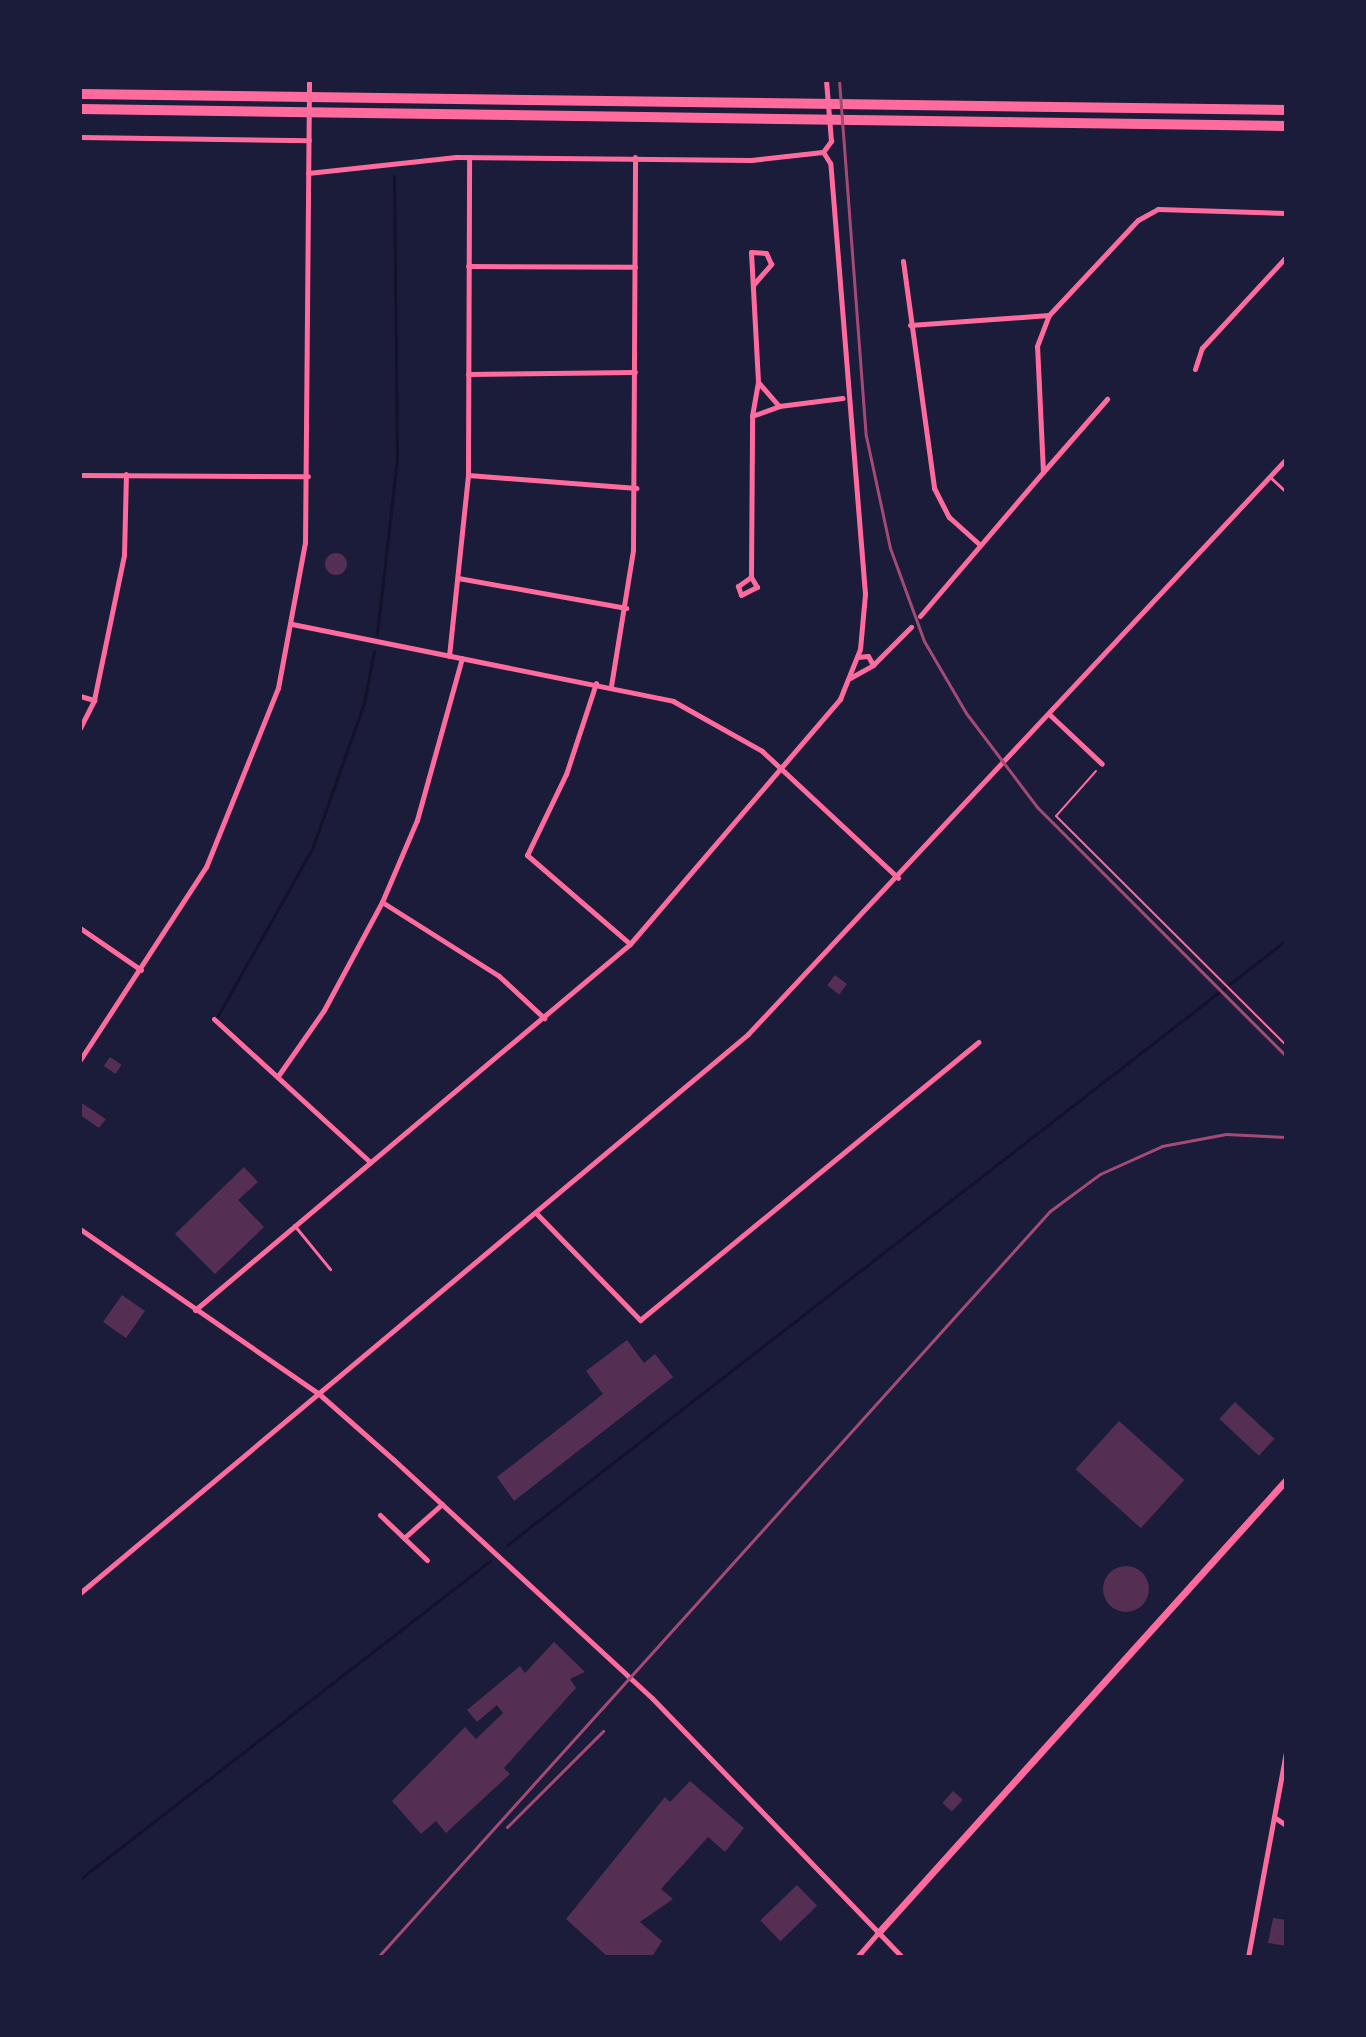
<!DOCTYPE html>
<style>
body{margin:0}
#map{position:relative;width:1366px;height:2037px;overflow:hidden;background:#1b1b3a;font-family:Lora,serif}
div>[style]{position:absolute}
.stream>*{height:3px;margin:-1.5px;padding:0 1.5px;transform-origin:1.5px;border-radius:1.5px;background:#12122b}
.building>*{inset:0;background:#542f53;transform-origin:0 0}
.round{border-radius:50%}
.path>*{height:2px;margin:-1px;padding:0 1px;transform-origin:1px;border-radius:1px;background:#ff6b9d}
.service>*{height:3px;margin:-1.5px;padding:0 1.5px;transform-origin:1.5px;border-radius:1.5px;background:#ff6b9d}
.minor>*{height:5px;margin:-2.5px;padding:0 2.5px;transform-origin:2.5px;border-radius:2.5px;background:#ff6b9d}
.tertiary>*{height:7px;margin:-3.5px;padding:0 3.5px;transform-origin:3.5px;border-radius:3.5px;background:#ff6b9d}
.motorway>*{height:10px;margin:-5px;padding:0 5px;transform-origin:5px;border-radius:5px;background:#ff6b9d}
.rail>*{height:3px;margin:-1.5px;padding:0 1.5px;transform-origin:1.5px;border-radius:1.5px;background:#a44b75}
span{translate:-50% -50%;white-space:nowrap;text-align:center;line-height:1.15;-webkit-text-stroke:6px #1b1b3a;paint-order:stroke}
.frame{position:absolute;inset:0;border:82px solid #1b1b3a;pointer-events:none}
</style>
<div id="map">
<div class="stream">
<i style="left:377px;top:634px;width:176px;rotate:-83.5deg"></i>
<i style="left:397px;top:459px;width:283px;rotate:-90.6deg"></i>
<i style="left:217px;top:1017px;width:193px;rotate:-60.5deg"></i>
<i style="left:312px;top:849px;width:155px;rotate:-70.4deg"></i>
<i style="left:364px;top:703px;width:53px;rotate:-79.1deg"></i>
<i style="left:507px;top:1545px;width:986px;rotate:-37.83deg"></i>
<i style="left:80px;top:1879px;width:519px;rotate:-37.8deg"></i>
</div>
<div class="building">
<i class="round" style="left:325px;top:553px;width:22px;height:22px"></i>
<i style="left:835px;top:975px;width:15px;height:13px;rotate:37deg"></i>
<i style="left:110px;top:1057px;width:14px;height:11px;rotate:34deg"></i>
<i style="clip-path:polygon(80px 1102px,106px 1119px,99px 1128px,80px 1115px)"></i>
<i style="clip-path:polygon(244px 1167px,258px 1182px,238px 1200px,264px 1227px,215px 1274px,175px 1234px)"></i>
<i style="left:122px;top:1295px;width:28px;height:33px;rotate:35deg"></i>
<i style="clip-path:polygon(627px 1340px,644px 1363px,655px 1354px,673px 1377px,514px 1501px,497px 1477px,603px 1394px,586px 1371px)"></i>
<i style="left:1235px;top:1402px;width:54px;height:23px;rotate:43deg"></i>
<i style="left:1119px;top:1421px;width:88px;height:65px;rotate:42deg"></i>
<i class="round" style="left:1103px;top:1566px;width:46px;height:46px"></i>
<i style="clip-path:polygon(554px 1642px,585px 1672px,570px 1679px,576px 1688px,504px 1768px,510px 1774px,446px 1833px,436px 1821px,421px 1834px,392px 1801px,465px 1727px,476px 1739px,503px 1713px,497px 1705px,477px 1722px,467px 1710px,520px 1666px,525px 1673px)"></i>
<i style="clip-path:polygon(690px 1781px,744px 1828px,725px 1852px,708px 1837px,661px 1889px,673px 1899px,640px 1922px,662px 1941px,652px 1957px,608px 1957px,566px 1919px,665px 1797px,670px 1802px)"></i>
<i style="left:953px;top:1791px;width:13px;height:16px;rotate:42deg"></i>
<i style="left:797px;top:1885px;width:29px;height:51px;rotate:46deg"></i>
<i style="clip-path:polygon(1273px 1918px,1286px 1920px,1286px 1946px,1268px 1943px)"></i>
</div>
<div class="path">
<i style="left:1096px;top:771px;width:60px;rotate:131.6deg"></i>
<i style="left:1056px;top:816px;width:325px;rotate:44.9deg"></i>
</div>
<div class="service">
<i style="left:1270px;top:477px;width:22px;rotate:43deg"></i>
<i style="left:294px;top:1225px;width:57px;rotate:50.7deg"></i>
</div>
<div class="minor">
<i style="left:80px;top:137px;width:229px;rotate:0.8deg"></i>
<i style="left:823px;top:152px;width:14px;rotate:-54deg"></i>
<i style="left:831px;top:141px;width:61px;rotate:-94.7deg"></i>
<i style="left:308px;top:173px;width:149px;rotate:-6.2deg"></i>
<i style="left:456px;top:157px;width:295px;rotate:0.6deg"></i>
<i style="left:751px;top:160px;width:72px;rotate:-6.3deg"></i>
<i style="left:903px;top:261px;width:229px;rotate:82.2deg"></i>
<i style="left:934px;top:488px;width:33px;rotate:63deg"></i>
<i style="left:949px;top:517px;width:40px;rotate:42deg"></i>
<i style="left:468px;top:266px;width:167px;rotate:0.3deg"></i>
<i style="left:753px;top:285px;width:28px;rotate:-49deg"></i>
<i style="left:771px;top:264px;width:12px;rotate:-114deg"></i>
<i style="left:766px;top:253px;width:15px;rotate:-176deg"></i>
<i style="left:751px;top:252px;width:130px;rotate:86.9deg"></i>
<i style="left:758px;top:382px;width:32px;rotate:49deg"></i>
<i style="left:779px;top:406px;width:64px;rotate:-7.1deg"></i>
<i style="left:910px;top:325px;width:139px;rotate:-4.1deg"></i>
<i style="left:1195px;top:369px;width:22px;rotate:-72deg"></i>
<i style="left:1202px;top:348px;width:124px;rotate:-47.3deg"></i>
<i style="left:468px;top:374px;width:167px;rotate:-0.7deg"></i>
<i style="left:752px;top:416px;width:34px;rotate:-80deg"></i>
<i style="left:1044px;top:471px;width:96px;rotate:-48.8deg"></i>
<i style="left:80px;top:475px;width:228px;rotate:0.3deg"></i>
<i style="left:468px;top:475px;width:169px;rotate:4.4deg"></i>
<i style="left:751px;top:577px;width:16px;rotate:145deg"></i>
<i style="left:738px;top:586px;width:9px;rotate:72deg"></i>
<i style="left:741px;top:595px;width:18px;rotate:-27deg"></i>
<i style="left:757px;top:587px;width:12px;rotate:-121deg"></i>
<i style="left:751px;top:577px;width:161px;rotate:-89.6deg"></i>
<i style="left:752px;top:416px;width:29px;rotate:-20deg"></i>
<i style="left:458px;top:578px;width:171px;rotate:10.1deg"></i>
<i style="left:920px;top:616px;width:189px;rotate:-49.5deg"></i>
<i style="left:1043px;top:472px;width:126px;rotate:-92.7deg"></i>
<i style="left:1037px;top:346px;width:33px;rotate:-69deg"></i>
<i style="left:1049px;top:315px;width:130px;rotate:-46.9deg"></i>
<i style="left:1138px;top:220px;width:23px;rotate:-29deg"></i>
<i style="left:1158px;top:209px;width:128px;rotate:1.8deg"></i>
<i style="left:292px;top:624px;width:389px;rotate:11.4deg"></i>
<i style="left:673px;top:701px;width:102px;rotate:29.3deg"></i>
<i style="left:762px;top:751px;width:186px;rotate:43deg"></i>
<i style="left:449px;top:656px;width:182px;rotate:-84deg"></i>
<i style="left:468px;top:475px;width:318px;rotate:-89.8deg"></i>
<i style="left:873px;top:665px;width:54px;rotate:-45deg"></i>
<i style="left:850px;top:678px;width:26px;rotate:-29deg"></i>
<i style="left:873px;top:665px;width:10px;rotate:-119deg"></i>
<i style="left:868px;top:656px;width:11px;rotate:175deg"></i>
<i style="left:596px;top:683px;width:96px;rotate:108.2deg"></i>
<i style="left:566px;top:774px;width:90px;rotate:115.7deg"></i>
<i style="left:527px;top:855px;width:136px;rotate:40.8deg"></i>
<i style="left:611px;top:686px;width:138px;rotate:-80.8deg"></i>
<i style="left:633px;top:550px;width:393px;rotate:-89.7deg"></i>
<i style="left:80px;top:696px;width:15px;rotate:16deg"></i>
<i style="left:1050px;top:715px;width:71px;rotate:43.3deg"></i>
<i style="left:80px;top:728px;width:31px;rotate:-63deg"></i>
<i style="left:94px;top:700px;width:148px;rotate:-78.3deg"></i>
<i style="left:124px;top:555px;width:81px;rotate:-88.6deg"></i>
<i style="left:382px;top:902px;width:138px;rotate:32.3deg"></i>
<i style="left:499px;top:976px;width:62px;rotate:43deg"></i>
<i style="left:80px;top:928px;width:74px;rotate:34.5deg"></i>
<i style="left:214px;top:1019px;width:212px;rotate:42.5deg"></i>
<i style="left:80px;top:1060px;width:230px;rotate:-56.9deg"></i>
<i style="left:206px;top:867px;width:193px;rotate:-68.1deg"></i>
<i style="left:278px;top:688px;width:147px;rotate:-79.5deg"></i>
<i style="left:305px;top:543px;width:463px;rotate:-89.5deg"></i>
<i style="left:278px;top:1076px;width:80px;rotate:-55.1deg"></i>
<i style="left:324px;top:1010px;width:123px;rotate:-61.8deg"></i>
<i style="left:382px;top:902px;width:89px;rotate:-66.9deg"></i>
<i style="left:417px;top:820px;width:168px;rotate:-74.5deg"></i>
<i style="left:537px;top:1214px;width:148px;rotate:45.8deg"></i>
<i style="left:640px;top:1320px;width:438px;rotate:-39.4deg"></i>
<i style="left:80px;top:1229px;width:289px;rotate:34.6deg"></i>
<i style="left:318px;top:1393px;width:101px;rotate:41.4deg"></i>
<i style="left:394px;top:1460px;width:351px;rotate:42.7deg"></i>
<i style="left:652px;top:1698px;width:360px;rotate:46deg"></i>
<i style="left:195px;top:1310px;width:568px;rotate:-40.08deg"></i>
<i style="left:630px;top:944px;width:323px;rotate:-49.4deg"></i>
<i style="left:840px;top:699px;width:54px;rotate:-68.2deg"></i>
<i style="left:860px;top:649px;width:55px;rotate:-84.8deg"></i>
<i style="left:865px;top:594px;width:432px;rotate:-94.6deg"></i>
<i style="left:830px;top:163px;width:13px;rotate:-122deg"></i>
<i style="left:380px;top:1515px;width:65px;rotate:43.8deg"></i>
<i style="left:404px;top:1538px;width:51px;rotate:-41.8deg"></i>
<i style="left:80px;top:1593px;width:871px;rotate:-39.92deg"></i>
<i style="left:748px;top:1034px;width:787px;rotate:-46.9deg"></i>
<i style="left:1274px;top:1817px;width:14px;rotate:34deg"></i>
<i style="left:857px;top:1957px;width:32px;rotate:-49deg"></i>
<i style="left:1248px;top:1957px;width:208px;rotate:-79.5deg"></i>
</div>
<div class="tertiary">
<i style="left:878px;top:1933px;width:610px;rotate:-47.99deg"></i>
</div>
<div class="motorway">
<i style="left:80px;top:94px;width:1206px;rotate:0.76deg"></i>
<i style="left:80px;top:109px;width:1206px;rotate:0.81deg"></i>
</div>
<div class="rail">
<i style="left:839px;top:80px;width:357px;rotate:85.7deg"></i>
<i style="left:866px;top:436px;width:115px;rotate:77.9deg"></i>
<i style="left:890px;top:548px;width:99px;rotate:69.9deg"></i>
<i style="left:924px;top:641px;width:83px;rotate:59.7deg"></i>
<i style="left:966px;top:713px;width:118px;rotate:52.9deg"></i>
<i style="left:1037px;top:807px;width:352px;rotate:45deg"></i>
<i style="left:507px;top:1827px;width:136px;rotate:-45deg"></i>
<i style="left:378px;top:1957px;width:1004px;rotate:-47.99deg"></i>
<i style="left:1050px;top:1211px;width:62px;rotate:-36.5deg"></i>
<i style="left:1100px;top:1174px;width:68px;rotate:-24.3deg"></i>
<i style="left:1162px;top:1146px;width:65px;rotate:-10.6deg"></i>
<i style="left:1226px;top:1134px;width:60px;rotate:2.9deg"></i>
</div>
<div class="frame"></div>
</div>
